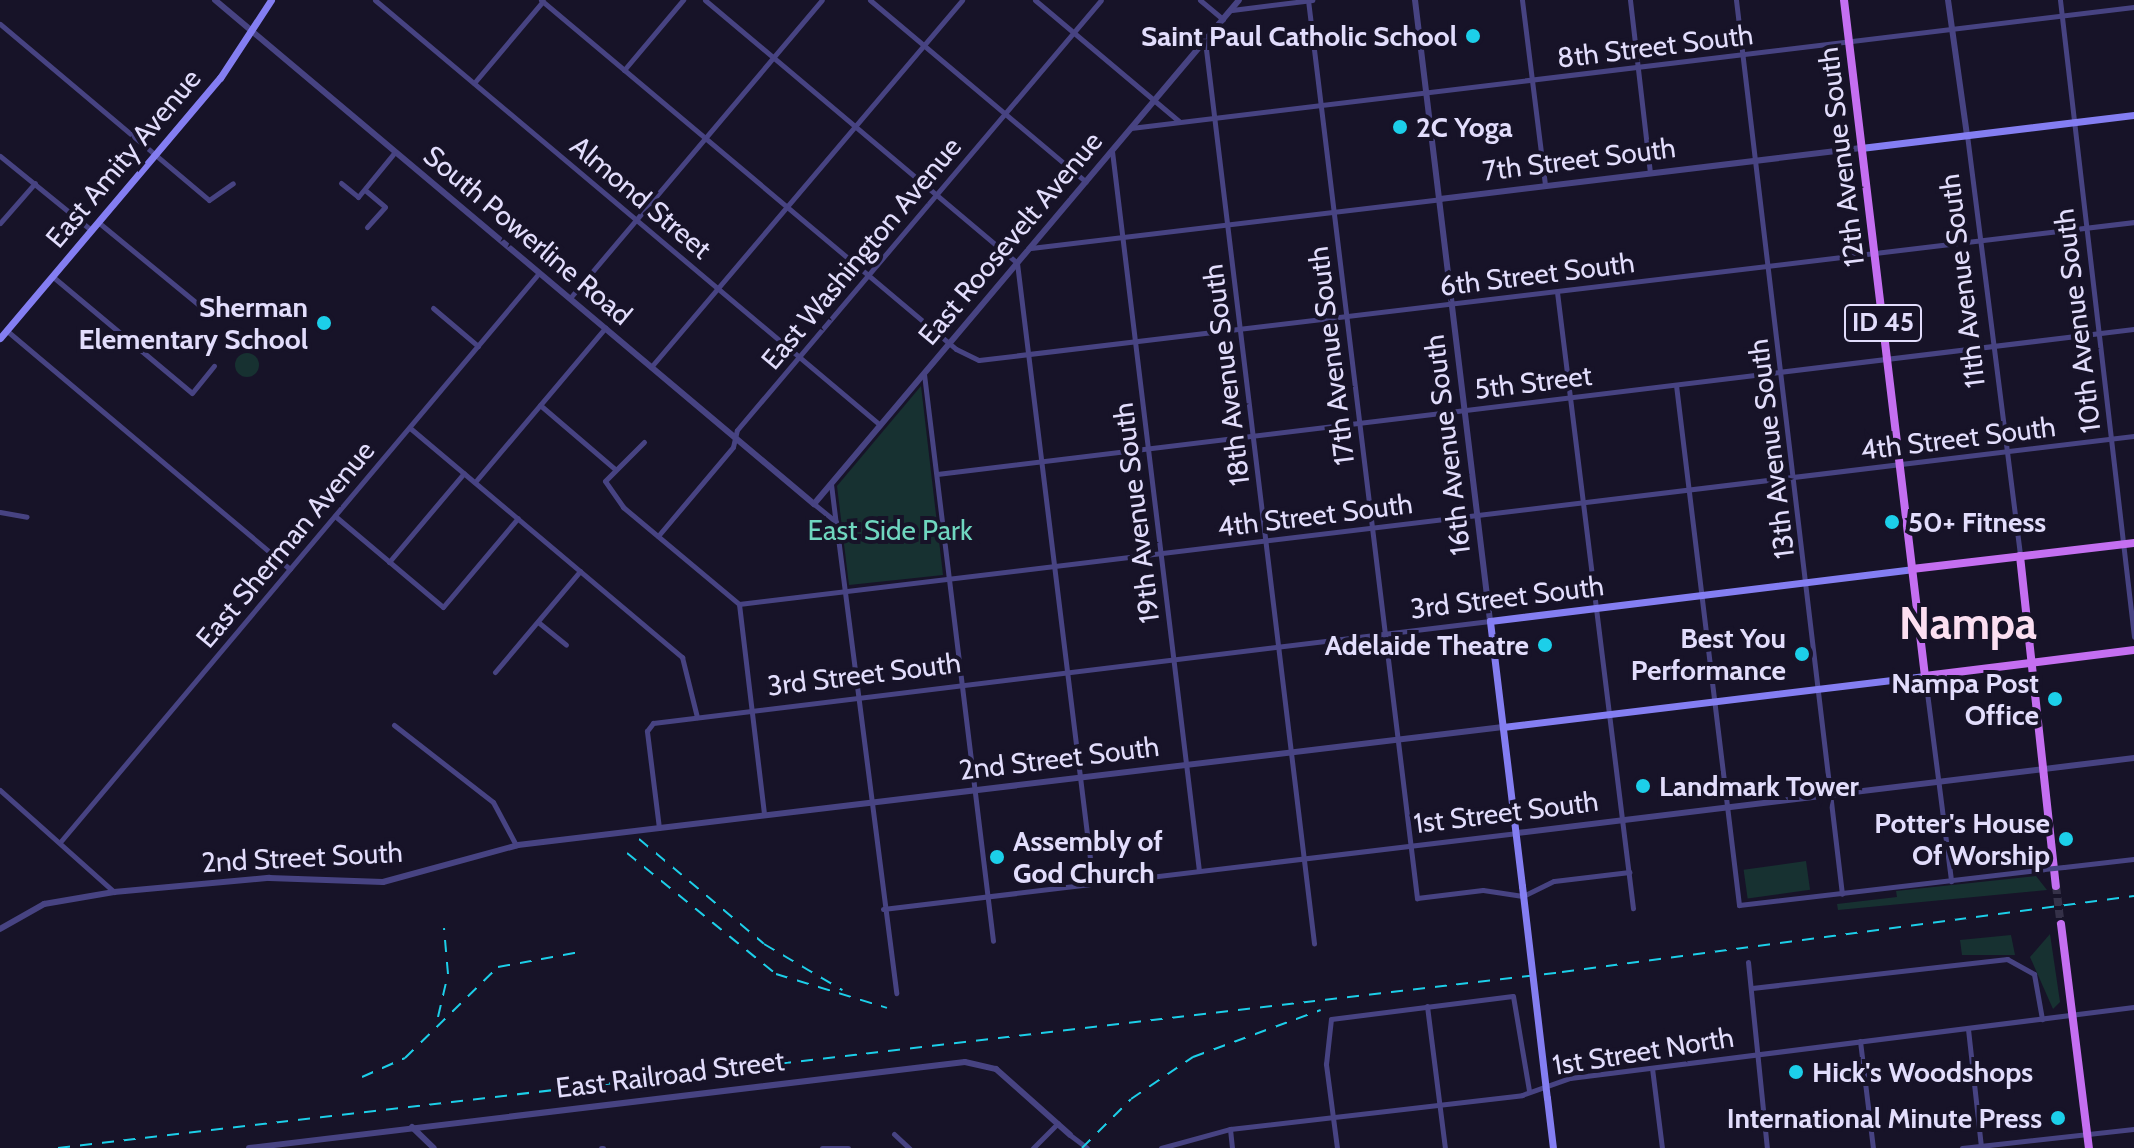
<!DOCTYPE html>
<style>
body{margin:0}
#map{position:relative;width:2134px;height:1148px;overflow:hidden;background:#171328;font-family:Cabin,sans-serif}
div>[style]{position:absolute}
.green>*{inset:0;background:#173131;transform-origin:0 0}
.round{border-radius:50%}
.primary-tunnel>*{height:8px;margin-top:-4px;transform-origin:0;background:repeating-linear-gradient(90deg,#353148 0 8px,transparent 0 12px)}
.minor>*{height:5px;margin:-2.5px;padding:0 2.5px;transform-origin:2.5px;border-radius:2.5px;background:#474382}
.tertiary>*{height:6px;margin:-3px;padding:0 3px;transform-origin:3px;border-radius:3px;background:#474382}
.secondary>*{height:7px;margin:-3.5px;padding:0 3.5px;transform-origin:3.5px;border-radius:3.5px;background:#847ef2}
.primary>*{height:8px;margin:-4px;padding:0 4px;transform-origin:4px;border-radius:4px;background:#c46ff1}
.rail>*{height:2px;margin-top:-1px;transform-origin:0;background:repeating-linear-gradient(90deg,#1ccfe9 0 12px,transparent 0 22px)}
.minor-bridge>*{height:5px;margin:-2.5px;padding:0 2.5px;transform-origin:2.5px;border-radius:2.5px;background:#474382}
.secondary-bridge>*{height:7px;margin:-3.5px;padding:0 3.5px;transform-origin:3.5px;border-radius:3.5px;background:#847ef2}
.dots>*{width:22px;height:22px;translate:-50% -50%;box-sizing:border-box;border:4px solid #171328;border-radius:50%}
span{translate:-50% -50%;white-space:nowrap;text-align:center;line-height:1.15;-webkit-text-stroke:8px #171328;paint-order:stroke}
.shield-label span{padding:2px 6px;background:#171328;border:2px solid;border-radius:6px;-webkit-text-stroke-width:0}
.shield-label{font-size:26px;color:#e2ddfc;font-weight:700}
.poi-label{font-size:28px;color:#e2ddfc;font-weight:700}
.right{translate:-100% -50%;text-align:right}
.left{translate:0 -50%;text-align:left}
.street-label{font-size:28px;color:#e2ddfc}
.park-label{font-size:28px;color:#6fd6bf}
.town-label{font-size:44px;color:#fcdff1;font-weight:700}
</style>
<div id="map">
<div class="green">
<i class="round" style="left:235px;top:353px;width:24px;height:24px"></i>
<i style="clip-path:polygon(921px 386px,943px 575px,849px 585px,837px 486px)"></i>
<i style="left:1806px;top:861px;width:29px;height:63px;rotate:82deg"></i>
<i style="clip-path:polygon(2036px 876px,2047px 890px,1838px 910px,1837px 904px,1897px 897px,1896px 891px)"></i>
<i style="clip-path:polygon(2050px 934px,2060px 1002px,2053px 1009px,2030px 957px)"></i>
<i style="clip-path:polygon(2011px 935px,2015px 955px,1962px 955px,1960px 940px)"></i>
</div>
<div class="primary-tunnel">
<i style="left:2056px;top:886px;width:38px;rotate:83deg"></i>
</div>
<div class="minor">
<i style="left:375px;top:0;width:660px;rotate:40.08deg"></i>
<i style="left:541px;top:0;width:542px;rotate:40.06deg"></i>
<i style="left:956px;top:349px;width:25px;rotate:26deg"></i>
<i style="left:979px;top:360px;width:1163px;rotate:-6.81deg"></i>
<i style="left:705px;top:0;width:408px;rotate:40.1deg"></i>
<i style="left:1017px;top:263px;width:625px;rotate:83.01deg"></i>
<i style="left:870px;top:0;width:282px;rotate:40.1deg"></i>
<i style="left:1035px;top:0;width:189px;rotate:40.1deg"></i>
<i style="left:1200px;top:0;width:30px;rotate:40deg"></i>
<i style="left:1308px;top:0;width:905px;rotate:83.08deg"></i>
<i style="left:1417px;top:898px;width:66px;rotate:-6.9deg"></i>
<i style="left:1483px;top:890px;width:40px;rotate:8.5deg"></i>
<i style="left:1523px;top:896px;width:34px;rotate:-26deg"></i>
<i style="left:1554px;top:881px;width:76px;rotate:-6.8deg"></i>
<i style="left:1522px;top:0;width:186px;rotate:82.9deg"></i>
<i style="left:1630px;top:0;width:173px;rotate:83.4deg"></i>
<i style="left:1736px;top:0;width:900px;rotate:83.24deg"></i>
<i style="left:2060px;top:0;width:641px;rotate:83.37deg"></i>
<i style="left:1232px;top:10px;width:81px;rotate:-7.1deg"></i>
<i style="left:0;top:24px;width:273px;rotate:40.1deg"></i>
<i style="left:209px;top:200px;width:29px;rotate:-35deg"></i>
<i style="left:1205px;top:41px;width:909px;rotate:83.11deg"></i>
<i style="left:624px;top:70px;width:92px;rotate:-49.9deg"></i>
<i style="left:474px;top:83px;width:107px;rotate:-49.9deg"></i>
<i style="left:1131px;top:128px;width:1010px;rotate:-6.88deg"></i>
<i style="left:1967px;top:135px;width:424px;rotate:82.8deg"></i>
<i style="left:1112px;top:151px;width:725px;rotate:83.11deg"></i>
<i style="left:0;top:156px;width:117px;rotate:39.1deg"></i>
<i style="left:341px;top:183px;width:22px;rotate:39deg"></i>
<i style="left:358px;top:197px;width:58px;rotate:-50.6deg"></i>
<i style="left:365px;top:190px;width:26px;rotate:40deg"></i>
<i style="left:385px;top:207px;width:27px;rotate:132deg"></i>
<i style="left:98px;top:222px;width:137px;rotate:39.4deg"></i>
<i style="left:0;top:223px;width:53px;rotate:-48.8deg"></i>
<i style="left:1031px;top:248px;width:412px;rotate:-6.8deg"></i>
<i style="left:52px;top:276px;width:182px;rotate:39.9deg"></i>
<i style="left:192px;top:393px;width:35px;rotate:-51deg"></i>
<i style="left:1557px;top:292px;width:621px;rotate:82.97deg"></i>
<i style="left:570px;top:298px;width:390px;rotate:-49.8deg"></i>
<i style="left:433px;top:308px;width:59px;rotate:40.2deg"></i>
<i style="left:6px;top:330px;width:371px;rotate:40.1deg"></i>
<i style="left:651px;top:367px;width:481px;rotate:-49.7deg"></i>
<i style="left:924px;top:374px;width:571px;rotate:83.06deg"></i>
<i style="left:1676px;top:385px;width:524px;rotate:83.09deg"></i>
<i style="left:1739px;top:905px;width:307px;rotate:-6.7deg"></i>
<i style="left:540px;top:405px;width:99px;rotate:40.5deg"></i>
<i style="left:410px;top:428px;width:356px;rotate:40.1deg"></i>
<i style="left:682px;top:657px;width:62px;rotate:76deg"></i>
<i style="left:644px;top:442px;width:55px;rotate:135deg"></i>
<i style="left:605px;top:481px;width:32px;rotate:55deg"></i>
<i style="left:623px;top:507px;width:151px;rotate:39.9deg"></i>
<i style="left:937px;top:474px;width:1206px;rotate:-6.91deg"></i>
<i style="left:475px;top:482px;width:202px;rotate:-49.8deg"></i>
<i style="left:831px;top:484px;width:38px;rotate:83deg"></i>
<i style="left:814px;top:504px;width:28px;rotate:39deg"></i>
<i style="left:836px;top:522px;width:475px;rotate:82.7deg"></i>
<i style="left:0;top:512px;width:27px;rotate:10deg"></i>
<i style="left:335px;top:516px;width:141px;rotate:40.1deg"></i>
<i style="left:443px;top:607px;width:116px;rotate:-49.9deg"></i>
<i style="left:658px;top:536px;width:116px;rotate:-49.9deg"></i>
<i style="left:733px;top:447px;width:17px;rotate:-77deg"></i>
<i style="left:737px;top:430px;width:563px;rotate:-49.75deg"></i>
<i style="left:389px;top:562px;width:116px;rotate:-49.9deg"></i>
<i style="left:739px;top:604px;width:1405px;rotate:-6.87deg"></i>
<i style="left:739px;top:604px;width:212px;rotate:83.2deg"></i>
<i style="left:538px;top:622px;width:36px;rotate:39deg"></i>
<i style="left:495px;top:672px;width:132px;rotate:-49.9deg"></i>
<i style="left:1925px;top:677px;width:206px;rotate:82.7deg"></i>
<i style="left:394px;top:725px;width:125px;rotate:37.9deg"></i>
<i style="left:493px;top:802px;width:49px;rotate:61.9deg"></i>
<i style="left:0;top:790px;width:153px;rotate:41.8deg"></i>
<i style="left:659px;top:828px;width:98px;rotate:-97.1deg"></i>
<i style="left:647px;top:731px;width:10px;rotate:-53deg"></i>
<i style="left:653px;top:723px;width:843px;rotate:-6.95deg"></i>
<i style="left:61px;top:841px;width:742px;rotate:-49.92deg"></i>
<i style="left:2064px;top:867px;width:70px;rotate:-6.5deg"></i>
<i style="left:883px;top:909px;width:639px;rotate:-6.84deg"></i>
<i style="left:1748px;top:962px;width:187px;rotate:84.2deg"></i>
<i style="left:1752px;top:988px;width:257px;rotate:-6.5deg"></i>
<i style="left:2007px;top:959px;width:31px;rotate:29deg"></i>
<i style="left:2034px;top:974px;width:46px;rotate:79.9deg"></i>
<i style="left:1427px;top:1006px;width:143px;rotate:82.8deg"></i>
<i style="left:1968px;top:1029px;width:119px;rotate:83.7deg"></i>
<i style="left:1860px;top:1041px;width:108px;rotate:83.1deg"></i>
<i style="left:1652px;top:1068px;width:81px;rotate:82.9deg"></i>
<i style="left:1230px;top:1129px;width:19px;rotate:84deg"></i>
<i style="left:894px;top:1134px;width:21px;rotate:43deg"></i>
<i style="left:1070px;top:1135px;width:21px;rotate:37deg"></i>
<i style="left:601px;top:1148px;width:2px"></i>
<i style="left:822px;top:1148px;width:26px"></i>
<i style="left:1033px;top:1148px;width:35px;rotate:-45deg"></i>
<i style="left:1161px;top:1148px;width:72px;rotate:-15.4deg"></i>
<i style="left:1230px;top:1129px;width:294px;rotate:-6.6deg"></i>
<i style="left:1522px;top:1095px;width:51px;rotate:-19.5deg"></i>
<i style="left:1570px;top:1078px;width:568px;rotate:-7.18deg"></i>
<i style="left:1337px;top:1148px;width:85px;rotate:-97.5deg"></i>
<i style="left:1326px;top:1064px;width:45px;rotate:-83.7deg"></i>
<i style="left:1331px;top:1019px;width:183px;rotate:-7.2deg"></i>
<i style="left:1513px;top:996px;width:96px;rotate:80.4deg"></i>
<i style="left:1962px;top:1148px;width:173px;rotate:-6.3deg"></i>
</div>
<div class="tertiary">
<i style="left:215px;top:0;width:783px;rotate:40.08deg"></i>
<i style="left:814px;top:504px;width:659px;rotate:-49.86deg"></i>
<i style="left:1415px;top:0;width:626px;rotate:83.11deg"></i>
<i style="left:1948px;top:0;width:136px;rotate:82deg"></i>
<i style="left:1440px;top:199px;width:424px;rotate:-6.9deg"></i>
<i style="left:1517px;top:833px;width:622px;rotate:-6.93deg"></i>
<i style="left:0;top:929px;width:51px;rotate:-29.6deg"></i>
<i style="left:44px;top:904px;width:71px;rotate:-9.7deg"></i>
<i style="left:114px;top:892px;width:156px;rotate:-5.2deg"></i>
<i style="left:269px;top:878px;width:114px;rotate:2deg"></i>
<i style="left:383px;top:882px;width:140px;rotate:-15.3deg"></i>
<i style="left:518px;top:845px;width:992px;rotate:-6.83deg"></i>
<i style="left:412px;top:1127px;width:30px;rotate:44deg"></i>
<i style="left:249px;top:1148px;width:721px;rotate:-6.85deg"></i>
<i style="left:965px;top:1062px;width:32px;rotate:13deg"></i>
<i style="left:996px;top:1069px;width:99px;rotate:41.7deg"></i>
</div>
<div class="secondary">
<i style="left:1861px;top:148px;width:275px;rotate:-6.9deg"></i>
<i style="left:0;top:338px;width:341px;rotate:-49.8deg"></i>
<i style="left:220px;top:78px;width:93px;rotate:-56.8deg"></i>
<i style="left:1503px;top:727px;width:425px;rotate:-6.9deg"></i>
<i style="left:1522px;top:886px;width:267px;rotate:-96.9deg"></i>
<i style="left:1490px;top:621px;width:425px;rotate:-7deg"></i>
<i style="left:1547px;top:1098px;width:50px;rotate:83.2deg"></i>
</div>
<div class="primary">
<i style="left:1844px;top:0;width:681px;rotate:83.17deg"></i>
<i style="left:1925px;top:676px;width:211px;rotate:-7.1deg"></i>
<i style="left:2020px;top:556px;width:332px;rotate:83.8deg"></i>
<i style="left:1912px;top:569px;width:224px;rotate:-6.7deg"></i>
<i style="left:2061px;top:924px;width:226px;rotate:82.9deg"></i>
</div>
<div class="rail">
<i style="left:639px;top:839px;width:163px;rotate:40deg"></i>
<i style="left:764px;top:944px;width:91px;rotate:30.5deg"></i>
<i style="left:627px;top:853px;width:192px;rotate:39.1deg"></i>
<i style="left:776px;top:974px;width:116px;rotate:17deg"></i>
<i style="left:438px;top:1017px;width:44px;rotate:-76.9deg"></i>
<i style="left:448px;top:974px;width:46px;rotate:-95deg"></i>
<i style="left:362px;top:1077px;width:47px;rotate:-23.8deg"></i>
<i style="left:405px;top:1058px;width:130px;rotate:-44.4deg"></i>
<i style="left:498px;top:967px;width:87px;rotate:-10.5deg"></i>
<i style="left:58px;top:1148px;width:1514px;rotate:-6.67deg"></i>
<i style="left:1562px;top:972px;width:577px;rotate:-7.57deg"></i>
<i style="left:1082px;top:1148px;width:69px;rotate:-45deg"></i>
<i style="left:1131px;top:1099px;width:75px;rotate:-34.1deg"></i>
<i style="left:1193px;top:1057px;width:136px;rotate:-20.2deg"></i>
</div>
<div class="minor-bridge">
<i style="left:2044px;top:869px;width:20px;rotate:-6deg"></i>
</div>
<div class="secondary-bridge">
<i style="left:1522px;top:886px;width:213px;rotate:83.3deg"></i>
</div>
<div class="dots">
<i style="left:1473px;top:36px;background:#1ccfe9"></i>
<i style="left:1400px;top:127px;background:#1ccfe9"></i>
<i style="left:324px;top:323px;background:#1ccfe9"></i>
<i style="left:1892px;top:522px;background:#1ccfe9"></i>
<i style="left:1545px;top:645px;background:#1ccfe9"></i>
<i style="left:1802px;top:654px;background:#1ccfe9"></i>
<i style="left:2055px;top:699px;background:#1ccfe9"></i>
<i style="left:1643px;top:786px;background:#1ccfe9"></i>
<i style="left:2066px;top:839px;background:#1ccfe9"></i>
<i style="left:997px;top:857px;background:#1ccfe9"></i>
<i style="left:1796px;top:1072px;background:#1ccfe9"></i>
<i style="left:2058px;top:1118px;background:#1ccfe9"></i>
</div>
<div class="shield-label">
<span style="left:1883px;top:323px">ID 45</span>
</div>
<div class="poi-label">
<span class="right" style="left:1457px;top:36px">Saint Paul Catholic School</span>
<span class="left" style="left:1416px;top:127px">2C Yoga</span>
<span class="right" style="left:308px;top:323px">Sherman<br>Elementary School</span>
<span class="left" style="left:1908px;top:522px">50+ Fitness</span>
<span class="right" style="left:1786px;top:654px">Best You<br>Performance</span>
<span class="right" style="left:1529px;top:645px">Adelaide Theatre</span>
<span class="right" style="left:2039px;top:699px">Nampa Post<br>Office</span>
<span class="left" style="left:1659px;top:786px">Landmark Tower</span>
<span class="right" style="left:2050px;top:839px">Potter's House<br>Of Worship</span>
<span class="left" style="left:1013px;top:857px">Assembly of<br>God Church</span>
<span class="left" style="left:1812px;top:1072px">Hick's Woodshops</span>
<span class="right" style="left:2042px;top:1118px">International Minute Press</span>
</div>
<div class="street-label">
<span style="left:1655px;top:46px;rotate:-7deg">8th Street South</span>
<span style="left:1841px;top:157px;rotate:-97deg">12th Avenue South</span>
<span style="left:123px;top:158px;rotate:-50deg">East Amity Avenue</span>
<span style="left:1579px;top:159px;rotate:-7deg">7th Street South</span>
<span style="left:641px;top:197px;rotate:40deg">Almond Street</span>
<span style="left:528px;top:235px;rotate:40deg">South Powerline Road</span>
<span style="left:1010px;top:238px;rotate:-50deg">East Roosevelt Avenue</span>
<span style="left:861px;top:253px;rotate:-50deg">East Washington Avenue</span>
<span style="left:1537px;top:274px;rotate:-7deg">6th Street South</span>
<span style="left:1962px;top:281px;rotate:-97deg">11th Avenue South</span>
<span style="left:2077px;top:321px;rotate:-97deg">10th Avenue South</span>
<span style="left:1331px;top:356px;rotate:-97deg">17th Avenue South</span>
<span style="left:1226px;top:375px;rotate:-97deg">18th Avenue South</span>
<span style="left:1533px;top:382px;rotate:-7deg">5th Street</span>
<span style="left:1958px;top:438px;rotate:-7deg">4th Street South</span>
<span style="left:1447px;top:445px;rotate:-97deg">16th Avenue South</span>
<span style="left:1771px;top:449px;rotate:-97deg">13th Avenue South</span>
<span style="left:1136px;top:513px;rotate:-97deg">19th Avenue South</span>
<span style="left:1315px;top:515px;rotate:-7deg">4th Street South</span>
<span style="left:285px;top:544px;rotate:-50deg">East Sherman Avenue</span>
<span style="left:1507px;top:597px;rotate:-7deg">3rd Street South</span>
<span style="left:864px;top:674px;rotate:-7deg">3rd Street South</span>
<span style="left:1059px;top:758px;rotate:-7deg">2nd Street South</span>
<span style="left:1506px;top:812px;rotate:-7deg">1st Street South</span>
<span style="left:302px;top:857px;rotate:-3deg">2nd Street South</span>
<span style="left:1643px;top:1051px;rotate:-9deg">1st Street North</span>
<span style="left:670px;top:1074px;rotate:-7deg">East Railroad Street</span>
</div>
<div class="park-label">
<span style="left:890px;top:530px">East Side Park</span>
</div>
<div class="town-label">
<span style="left:1968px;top:624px">Nampa</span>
</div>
</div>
